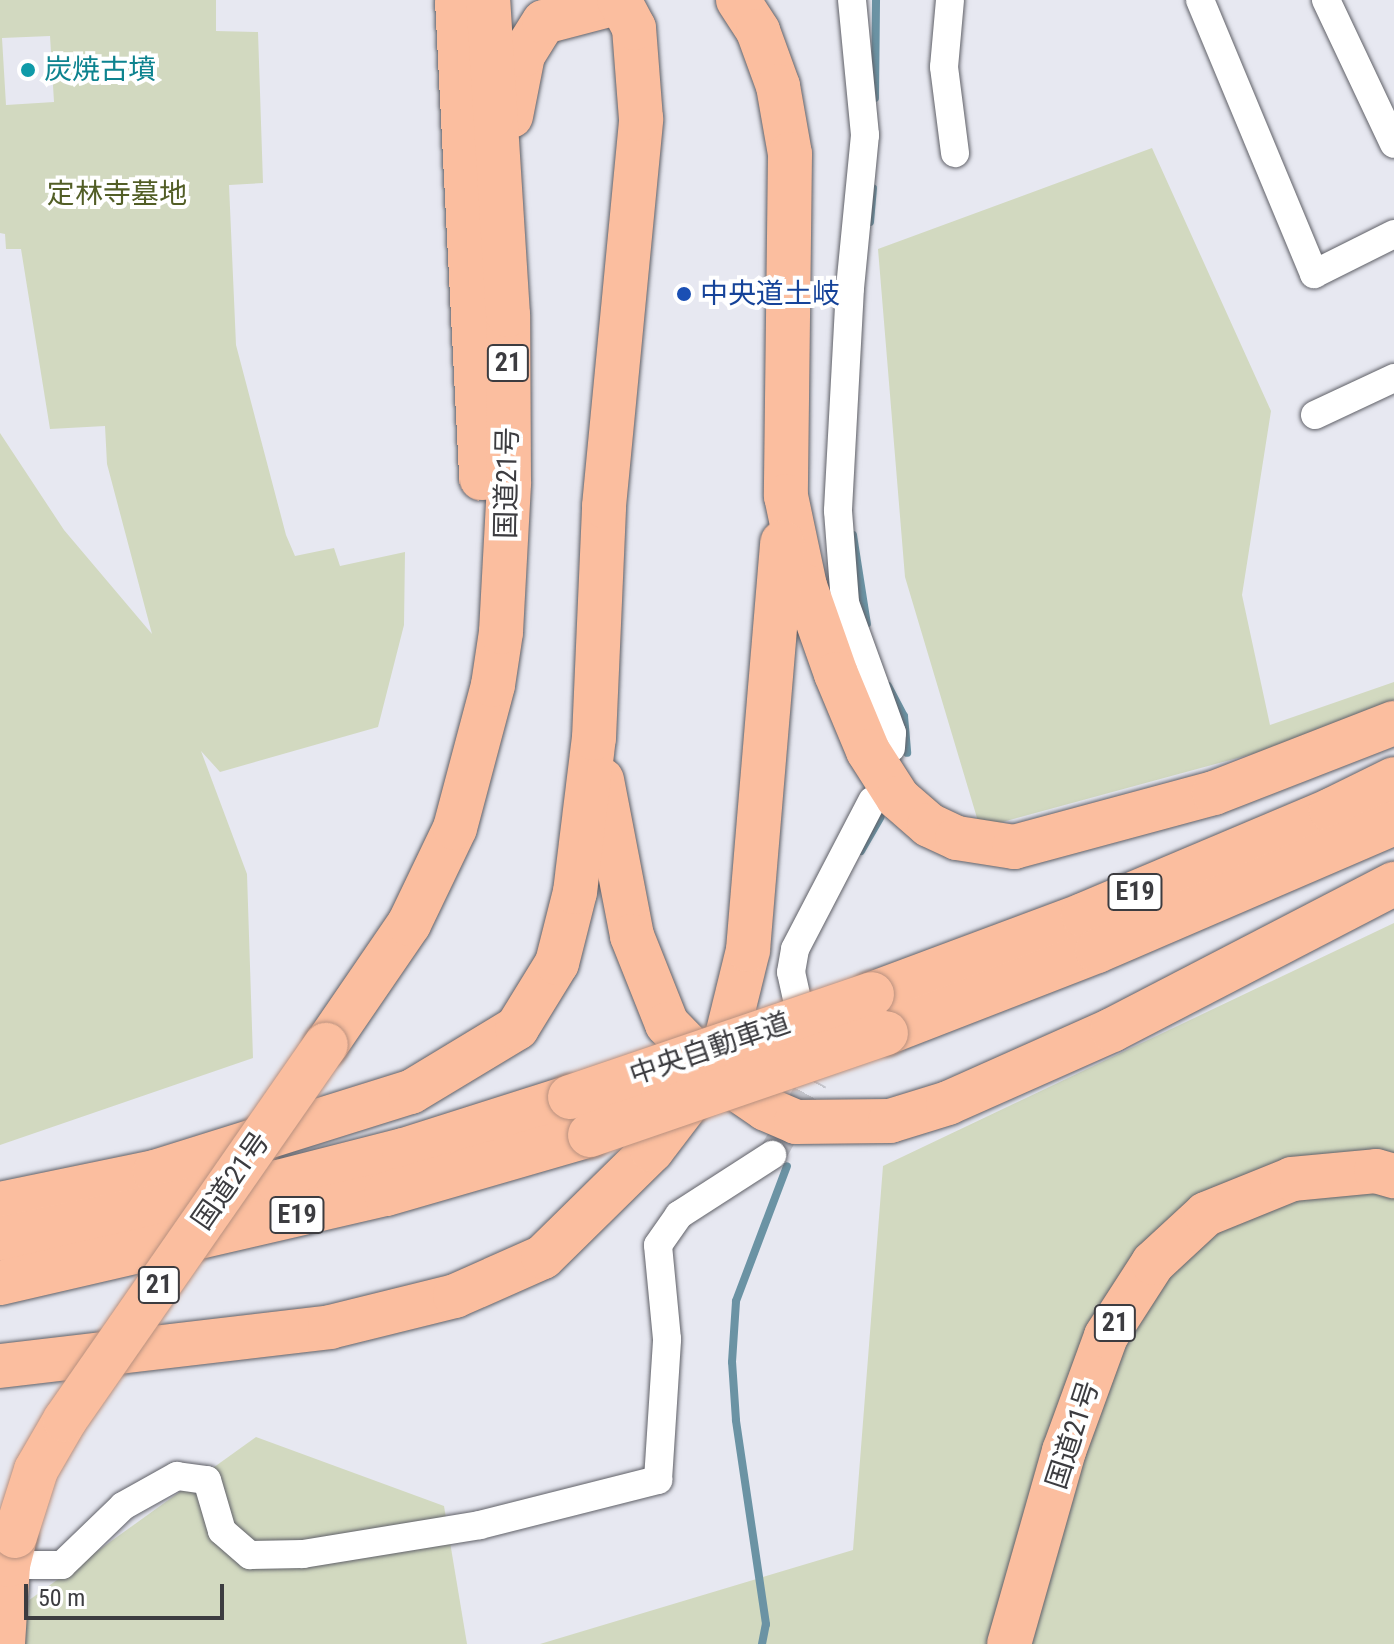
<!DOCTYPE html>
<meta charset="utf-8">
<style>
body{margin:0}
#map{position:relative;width:1394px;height:1644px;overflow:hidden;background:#e7e8f1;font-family:"Roboto Condensed","Noto Sans JP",sans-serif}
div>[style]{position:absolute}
.green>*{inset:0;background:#d2d9c0}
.stream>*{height:8px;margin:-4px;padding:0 4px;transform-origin:4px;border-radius:4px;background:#6b93a4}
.street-tunnel>*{height:28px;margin-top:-14px;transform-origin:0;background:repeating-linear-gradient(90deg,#c5c6ce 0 28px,transparent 0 42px)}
.roads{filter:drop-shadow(0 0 2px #5f6067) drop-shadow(0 0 2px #5f6067)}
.street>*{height:28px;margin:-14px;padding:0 14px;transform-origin:14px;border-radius:14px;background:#fff}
.highway>*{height:44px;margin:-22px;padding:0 22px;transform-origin:22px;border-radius:22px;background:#fbbe9f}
.bridges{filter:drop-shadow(0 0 2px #b8907e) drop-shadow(0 0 2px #b8907e)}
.highway-bridge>*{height:44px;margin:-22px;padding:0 22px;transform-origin:22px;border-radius:22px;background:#fbbe9f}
.dots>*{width:22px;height:22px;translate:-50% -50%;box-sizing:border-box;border:4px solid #fff;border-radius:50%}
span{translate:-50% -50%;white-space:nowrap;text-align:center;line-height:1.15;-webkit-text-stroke:8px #fff;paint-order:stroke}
.shield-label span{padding:2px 6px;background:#fff;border:2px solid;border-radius:6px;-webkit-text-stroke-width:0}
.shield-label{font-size:26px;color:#3c3c40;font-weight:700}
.culture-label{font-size:28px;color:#0d838f}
.left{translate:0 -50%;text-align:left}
.park-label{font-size:28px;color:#525e26}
.transit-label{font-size:28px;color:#164399}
.street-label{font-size:28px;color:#3c3c40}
.scale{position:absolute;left:24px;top:1584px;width:200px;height:36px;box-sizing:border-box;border:4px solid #3c3c40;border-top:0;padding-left:10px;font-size:24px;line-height:28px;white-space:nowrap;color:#3c3c40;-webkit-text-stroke:6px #fff;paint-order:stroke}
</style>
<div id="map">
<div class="green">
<i style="clip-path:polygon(evenodd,0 0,216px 0,216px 31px,258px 32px,263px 183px,229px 185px,236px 345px,286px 535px,295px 556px,334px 548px,340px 566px,405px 552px,404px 625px,378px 727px,220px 772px,201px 751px,247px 874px,253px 1058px,0 1145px,0 433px,64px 530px,152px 634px,107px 464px,105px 426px,50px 429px,21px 249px,6px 249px,5px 234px,0 233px,0 0,50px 36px,54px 102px,6px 105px,2px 38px,50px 36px)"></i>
<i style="clip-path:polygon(1152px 148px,1271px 411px,1242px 595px,1270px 725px,1394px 682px,1394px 700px,1278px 747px,980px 828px,905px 577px,878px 249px)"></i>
<i style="clip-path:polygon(1394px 923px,1394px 1644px,540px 1644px,853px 1550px,883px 1166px)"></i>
<i style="clip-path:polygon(256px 1437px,444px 1506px,467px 1644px,0 1644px,0 1621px)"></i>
</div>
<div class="stream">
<i style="left:875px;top:98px;width:98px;rotate:-89.4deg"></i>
<i style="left:870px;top:222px;width:34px;rotate:-85deg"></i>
<i style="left:853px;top:535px;width:90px;rotate:81.1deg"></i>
<i style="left:888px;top:686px;width:34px;rotate:62deg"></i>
<i style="left:904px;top:716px;width:37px;rotate:85deg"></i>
<i style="left:861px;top:851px;width:39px;rotate:-60deg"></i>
<i style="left:762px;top:1644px;width:20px;rotate:-79deg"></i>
<i style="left:766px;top:1624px;width:206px;rotate:-98.4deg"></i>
<i style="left:736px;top:1420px;width:58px;rotate:-93.9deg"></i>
<i style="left:732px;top:1362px;width:61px;rotate:-86.2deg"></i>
<i style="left:736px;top:1301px;width:144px;rotate:-69.3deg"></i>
</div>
<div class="street-tunnel">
<i style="left:772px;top:1155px;width:86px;rotate:-60.8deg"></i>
</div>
<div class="roads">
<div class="street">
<i style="left:852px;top:0;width:136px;rotate:84.5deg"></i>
<i style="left:865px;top:135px;width:154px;rotate:95.6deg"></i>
<i style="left:850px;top:288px;width:223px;rotate:93.1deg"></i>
<i style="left:838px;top:511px;width:92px;rotate:85.6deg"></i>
<i style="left:845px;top:603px;width:138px;rotate:70.1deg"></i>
<i style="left:892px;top:733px;width:15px;rotate:94deg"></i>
<i style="left:950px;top:0;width:67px;rotate:95.1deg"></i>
<i style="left:944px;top:67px;width:87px;rotate:82.7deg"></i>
<i style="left:1200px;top:0;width:297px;rotate:67.4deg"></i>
<i style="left:1314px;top:274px;width:89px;rotate:-26.6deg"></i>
<i style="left:1326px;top:0;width:159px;rotate:64.7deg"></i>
<i style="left:1315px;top:415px;width:87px;rotate:-25.1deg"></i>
<i style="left:804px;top:1031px;width:60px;rotate:-102.4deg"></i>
<i style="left:791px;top:972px;width:23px;rotate:-80deg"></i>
<i style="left:795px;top:949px;width:167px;rotate:-62.5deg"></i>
<i style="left:8px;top:1565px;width:54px"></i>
<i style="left:62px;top:1565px;width:85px;rotate:-44deg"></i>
<i style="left:123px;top:1506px;width:62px;rotate:-29.1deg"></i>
<i style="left:177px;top:1476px;width:30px;rotate:8deg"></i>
<i style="left:207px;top:1480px;width:53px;rotate:73.6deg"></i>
<i style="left:222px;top:1531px;width:37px;rotate:41deg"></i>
<i style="left:250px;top:1555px;width:53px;rotate:-1.1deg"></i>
<i style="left:303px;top:1554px;width:179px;rotate:-9.3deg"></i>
<i style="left:480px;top:1525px;width:184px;rotate:-14.2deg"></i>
<i style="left:658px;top:1480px;width:141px;rotate:-86.3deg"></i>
<i style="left:667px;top:1339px;width:94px;rotate:-95.5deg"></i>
<i style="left:658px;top:1245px;width:37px;rotate:-55deg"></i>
<i style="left:679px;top:1215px;width:111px;rotate:-32.8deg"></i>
</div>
<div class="highway">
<i style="left:457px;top:0;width:479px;rotate:87.1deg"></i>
<i style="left:738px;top:0;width:37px;rotate:57deg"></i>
<i style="left:758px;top:31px;width:59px;rotate:70deg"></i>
<i style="left:778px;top:86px;width:69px;rotate:80deg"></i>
<i style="left:790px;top:154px;width:342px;rotate:90.7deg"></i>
<i style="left:786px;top:496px;width:92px;rotate:78.1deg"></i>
<i style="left:805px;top:586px;width:93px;rotate:70.6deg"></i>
<i style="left:836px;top:674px;width:83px;rotate:67.4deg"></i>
<i style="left:868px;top:751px;width:56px;rotate:57.4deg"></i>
<i style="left:898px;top:798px;width:41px;rotate:41.1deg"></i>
<i style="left:929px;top:825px;width:31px;rotate:25deg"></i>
<i style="left:957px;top:838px;width:58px;rotate:9deg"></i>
<i style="left:1014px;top:847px;width:207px;rotate:-15.1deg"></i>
<i style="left:1214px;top:793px;width:193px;rotate:-21.3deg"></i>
<i style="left:511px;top:116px;width:62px;rotate:-78.9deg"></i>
<i style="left:523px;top:55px;width:39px;rotate:-58deg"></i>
<i style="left:544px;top:22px;width:80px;rotate:-14.6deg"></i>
<i style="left:602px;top:780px;width:159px;rotate:79.1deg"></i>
<i style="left:632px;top:936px;width:95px;rotate:68.3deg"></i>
<i style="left:667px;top:1024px;width:73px;rotate:45.6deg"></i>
<i style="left:718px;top:1076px;width:58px;rotate:34.5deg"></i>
<i style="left:766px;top:1109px;width:33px;rotate:23deg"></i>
<i style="left:796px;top:1122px;width:94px;rotate:-0.6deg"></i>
<i style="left:890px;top:1121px;width:61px;rotate:-17.2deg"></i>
<i style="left:948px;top:1103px;width:180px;rotate:-24deg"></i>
<i style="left:1112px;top:1030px;width:318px;rotate:-27.4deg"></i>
<i style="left:872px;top:994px;width:225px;rotate:-20.5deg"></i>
<i style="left:1083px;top:915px;width:269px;rotate:-22.9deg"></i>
<i style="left:1331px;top:810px;width:70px;rotate:-26.2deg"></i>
<i style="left:886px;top:1033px;width:226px;rotate:-21.2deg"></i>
<i style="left:1097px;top:951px;width:323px;rotate:-23.3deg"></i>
<i style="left:326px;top:1045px;width:147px;rotate:-55.6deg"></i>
<i style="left:409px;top:924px;width:106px;rotate:-64.4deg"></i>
<i style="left:455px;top:828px;width:148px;rotate:-75.1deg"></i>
<i style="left:493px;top:685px;width:54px;rotate:-81.4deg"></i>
<i style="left:501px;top:632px;width:150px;rotate:-86.9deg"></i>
<i style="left:509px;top:482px;width:167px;rotate:-90.3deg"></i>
<i style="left:508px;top:315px;width:316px;rotate:-93.6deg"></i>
<i style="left:722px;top:1056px;width:109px;rotate:-76.2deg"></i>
<i style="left:748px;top:950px;width:409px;rotate:-85.2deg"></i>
<i style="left:0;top:1204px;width:158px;rotate:-11.7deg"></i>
<i style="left:155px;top:1172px;width:268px;rotate:-17.4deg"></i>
<i style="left:411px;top:1092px;width:124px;rotate:-31.1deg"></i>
<i style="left:517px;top:1028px;width:76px;rotate:-58.4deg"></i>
<i style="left:557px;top:963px;width:73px;rotate:-75.8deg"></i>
<i style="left:575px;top:892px;width:155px;rotate:-83deg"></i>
<i style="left:594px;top:738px;width:232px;rotate:-87.5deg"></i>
<i style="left:604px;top:506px;width:389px;rotate:-84.5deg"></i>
<i style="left:641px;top:119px;width:91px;rotate:-94.4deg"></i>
<i style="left:634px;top:28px;width:32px;rotate:-118deg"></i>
<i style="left:0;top:1239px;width:284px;rotate:-11.6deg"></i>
<i style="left:278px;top:1182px;width:130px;rotate:-14.3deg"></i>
<i style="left:404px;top:1150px;width:174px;rotate:-17.7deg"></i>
<i style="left:0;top:1283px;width:396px;rotate:-13deg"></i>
<i style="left:386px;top:1194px;width:212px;rotate:-16.1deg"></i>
<i style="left:0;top:1366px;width:332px;rotate:-6.7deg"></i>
<i style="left:330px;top:1327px;width:129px;rotate:-13.9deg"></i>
<i style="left:455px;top:1296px;width:96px;rotate:-23.9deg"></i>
<i style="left:543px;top:1257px;width:153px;rotate:-44.5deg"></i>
<i style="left:652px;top:1150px;width:79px;rotate:-52.7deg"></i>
<i style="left:3px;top:1644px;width:79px;rotate:-86.4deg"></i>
<i style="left:8px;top:1565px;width:30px;rotate:-76deg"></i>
<i style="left:1009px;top:1644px;width:201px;rotate:-74.1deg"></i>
<i style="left:1064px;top:1451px;width:122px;rotate:-69.9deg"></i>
<i style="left:1106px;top:1336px;width:87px;rotate:-57.2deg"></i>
<i style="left:1153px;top:1263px;width:72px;rotate:-42.8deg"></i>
<i style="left:1206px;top:1214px;width:93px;rotate:-22.1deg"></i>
<i style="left:1292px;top:1179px;width:84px;rotate:-5.4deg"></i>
<i style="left:1376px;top:1171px;width:19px;rotate:16deg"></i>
</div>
</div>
<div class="bridges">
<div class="highway-bridge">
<i style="left:570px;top:1097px;width:319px;rotate:-18.8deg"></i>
<i style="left:590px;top:1135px;width:313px;rotate:-19deg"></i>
<i style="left:15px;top:1536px;width:69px;rotate:-72.3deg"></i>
<i style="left:36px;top:1470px;width:58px;rotate:-59.9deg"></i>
<i style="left:65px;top:1420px;width:457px;rotate:-55.2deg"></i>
</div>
</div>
<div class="dots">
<i style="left:28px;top:70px;background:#0f9aa8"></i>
<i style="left:684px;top:294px;background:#1a4fb4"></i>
</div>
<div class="shield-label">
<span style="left:508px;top:363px">21</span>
<span style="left:1135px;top:892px">E19</span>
<span style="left:297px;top:1215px">E19</span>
<span style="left:159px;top:1285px">21</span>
<span style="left:1115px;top:1323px">21</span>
</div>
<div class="culture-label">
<span class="left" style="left:44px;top:70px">炭焼古墳</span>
</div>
<div class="park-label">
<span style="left:117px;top:194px">定林寺墓地</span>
</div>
<div class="transit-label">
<span class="left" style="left:700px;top:294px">中央道土岐</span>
</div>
<div class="street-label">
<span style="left:507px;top:483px;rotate:-89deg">国道21号</span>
<span style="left:710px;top:1049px;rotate:-19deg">中央自動車道</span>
<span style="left:231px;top:1181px;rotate:-55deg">国道21号</span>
<span style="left:1073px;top:1435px;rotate:-72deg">国道21号</span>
</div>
<div class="scale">50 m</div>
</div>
